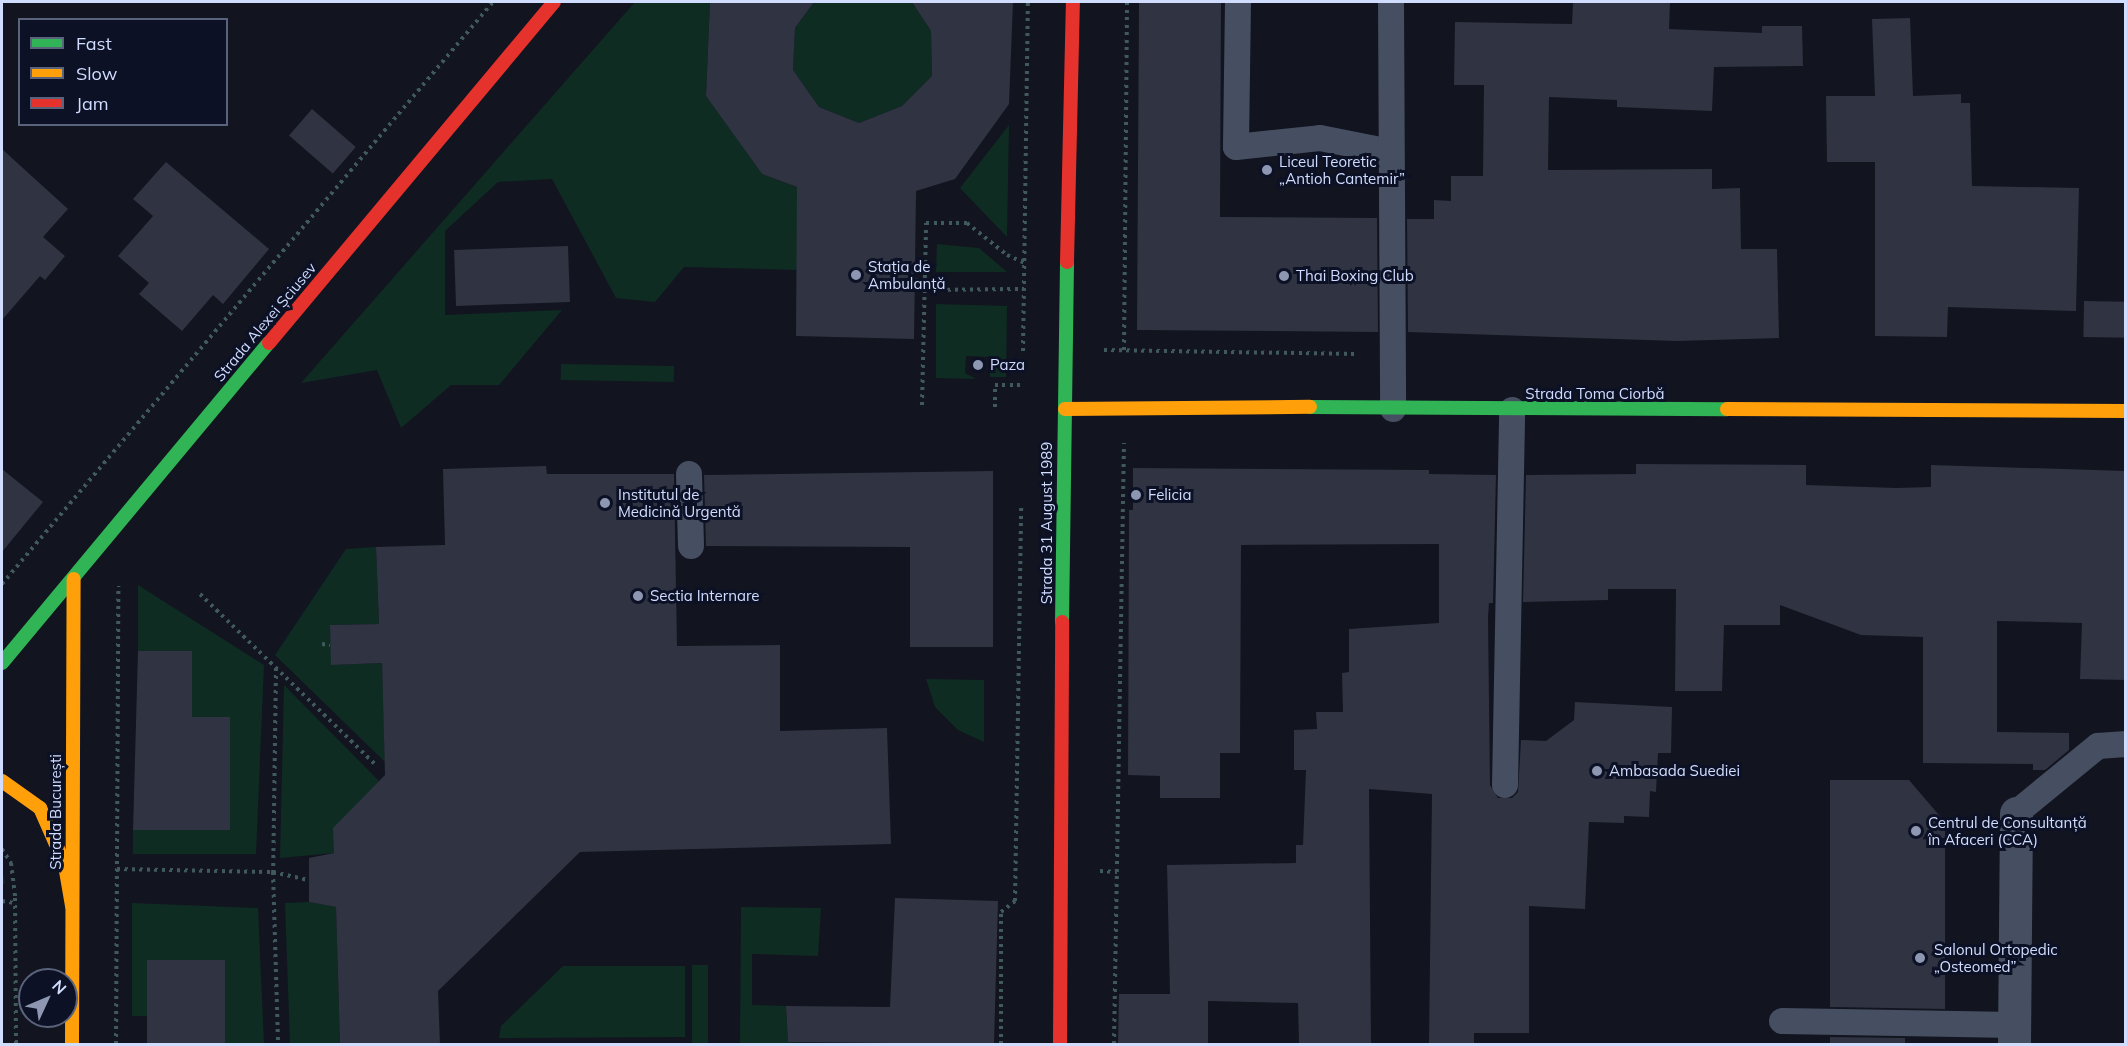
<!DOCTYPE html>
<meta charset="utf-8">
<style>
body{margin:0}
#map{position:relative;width:2127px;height:1046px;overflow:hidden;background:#12141f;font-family:Mulish,sans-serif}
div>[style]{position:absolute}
.green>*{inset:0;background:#0f2c22;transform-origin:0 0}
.building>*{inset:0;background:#2f3342;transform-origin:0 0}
.path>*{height:4px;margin-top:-2px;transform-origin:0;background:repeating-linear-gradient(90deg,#40595c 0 3px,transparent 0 7.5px)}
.lane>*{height:26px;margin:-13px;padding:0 13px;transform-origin:13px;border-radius:13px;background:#454f61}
.street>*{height:33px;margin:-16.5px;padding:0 16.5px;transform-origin:16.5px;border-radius:16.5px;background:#454f61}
.fast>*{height:14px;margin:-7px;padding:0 7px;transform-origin:7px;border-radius:7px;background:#30b455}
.slow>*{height:14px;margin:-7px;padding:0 7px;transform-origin:7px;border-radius:7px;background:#ff9f0a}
.jam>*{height:14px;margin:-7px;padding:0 7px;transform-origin:7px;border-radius:7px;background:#e5322d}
.dots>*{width:16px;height:16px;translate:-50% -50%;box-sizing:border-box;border:3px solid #0c1125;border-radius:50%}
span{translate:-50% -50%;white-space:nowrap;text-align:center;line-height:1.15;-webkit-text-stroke:6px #0c1125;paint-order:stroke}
.poi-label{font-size:15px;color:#d0ddff}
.left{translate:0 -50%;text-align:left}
.street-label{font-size:15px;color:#d0ddff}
.frame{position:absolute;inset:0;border:3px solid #d0ddff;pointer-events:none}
.legend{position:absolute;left:18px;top:18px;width:210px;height:108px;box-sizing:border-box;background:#0c1125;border:2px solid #5a637c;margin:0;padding:8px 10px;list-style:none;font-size:18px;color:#d0ddff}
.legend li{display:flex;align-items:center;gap:12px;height:30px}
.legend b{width:30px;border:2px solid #5a637c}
.north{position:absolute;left:18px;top:968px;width:60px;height:60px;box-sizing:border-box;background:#0c1125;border:2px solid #5a637c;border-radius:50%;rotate:46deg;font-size:16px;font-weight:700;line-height:24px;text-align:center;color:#d0ddff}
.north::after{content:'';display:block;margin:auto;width:21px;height:27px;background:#8e97b1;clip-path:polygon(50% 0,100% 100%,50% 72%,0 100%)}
</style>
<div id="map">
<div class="green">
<i style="clip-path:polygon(635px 2px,710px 2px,706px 96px,762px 174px,818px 195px,797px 270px,684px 267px,655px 302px,616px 298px,552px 179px,498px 182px,445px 231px,445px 315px,562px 310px,499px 385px,451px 385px,401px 428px,377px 370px,301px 383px)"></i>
<i style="clip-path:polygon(814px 2px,912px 2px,931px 31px,932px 76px,902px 106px,859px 123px,819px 107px,793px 70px,795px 28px)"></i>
<i style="clip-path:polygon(1009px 125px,1007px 237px,960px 188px)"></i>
<i style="clip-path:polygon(937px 244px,979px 248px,1007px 272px,936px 272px)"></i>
<i style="clip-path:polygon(936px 304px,1007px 306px,1006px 377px,990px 377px,990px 357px,966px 356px,965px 373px,976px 379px,936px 378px)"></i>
<i style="left:561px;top:364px;width:113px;height:16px;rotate:1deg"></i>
<i style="clip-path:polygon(376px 547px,379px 624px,330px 625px,332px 665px,382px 663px,385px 762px,275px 655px,346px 549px)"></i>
<i style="clip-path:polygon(138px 585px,264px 665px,256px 854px,133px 854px,133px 830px,229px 830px,192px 717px,192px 651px,138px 651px)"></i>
<i style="clip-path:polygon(926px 679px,984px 680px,984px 742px,958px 730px,935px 707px)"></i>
<i style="clip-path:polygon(284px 685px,379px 781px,334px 853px,280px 858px)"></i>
<i style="left:2px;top:867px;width:17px;height:142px;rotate:80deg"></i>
<i style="clip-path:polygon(309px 902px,336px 907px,340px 1044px,290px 1044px,285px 903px)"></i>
<i style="clip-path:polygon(132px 903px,258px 908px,264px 1044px,225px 1044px,224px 960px,148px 960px,148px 1016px,132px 1016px)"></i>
<i style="clip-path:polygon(741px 907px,821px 908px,818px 956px,752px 954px,752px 1005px,786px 1006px,788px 1042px,828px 1044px,740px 1044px)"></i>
<i style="left:692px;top:965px;width:16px;height:79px"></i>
<i style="clip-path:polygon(563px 966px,685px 966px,685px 1037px,499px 1038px,501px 1026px)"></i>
</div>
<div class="building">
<i style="clip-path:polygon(710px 2px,814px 2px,795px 28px,793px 70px,819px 107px,859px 123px,902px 106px,932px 76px,931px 31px,912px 2px,1013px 2px,1009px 104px,955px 179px,916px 191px,914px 339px,796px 336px,797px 187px,762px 174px,706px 96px)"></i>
<i style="clip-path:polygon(1139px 2px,1221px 2px,1220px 217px,1377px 218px,1378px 332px,1137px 330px)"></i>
<i style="clip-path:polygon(1573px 2px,1670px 2px,1669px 29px,1762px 33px,1762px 26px,1802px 26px,1803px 66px,1714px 67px,1712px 111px,1617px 107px,1617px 100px,1549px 97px,1548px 170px,1712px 169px,1712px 189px,1740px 188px,1741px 249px,1777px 249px,1779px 338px,1677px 341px,1408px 332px,1407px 219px,1434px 219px,1434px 200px,1451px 201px,1451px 176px,1483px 176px,1484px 85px,1454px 85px,1455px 22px,1572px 24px)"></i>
<i style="clip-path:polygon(1910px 18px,1913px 96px,1961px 94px,1961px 103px,1970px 103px,1972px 186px,2079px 188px,2076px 311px,1948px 307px,1947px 337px,1875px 336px,1875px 162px,1827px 162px,1826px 96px,1875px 96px,1872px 19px)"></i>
<i style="left:312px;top:109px;width:58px;height:35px;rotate:41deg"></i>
<i style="clip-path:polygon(2px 149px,68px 209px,43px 237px,65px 256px,45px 280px,40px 276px,2px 320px)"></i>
<i style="clip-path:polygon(166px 162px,269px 249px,223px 304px,213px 295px,182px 331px,139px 294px,149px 283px,118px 256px,153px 216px,133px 199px)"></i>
<i style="left:568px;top:246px;width:56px;height:114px;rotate:88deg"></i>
<i style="left:2084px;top:301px;width:42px;height:36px;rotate:1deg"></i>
<i style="clip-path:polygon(1636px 464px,1806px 465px,1806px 485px,1897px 488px,1931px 487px,1931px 465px,2126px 471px,2126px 680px,2080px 679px,2082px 623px,1997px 621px,1997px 732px,2069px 733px,2069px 750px,2045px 770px,2033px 770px,2033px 764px,1923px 763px,1923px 637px,1861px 635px,1780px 605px,1780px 625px,1724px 625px,1722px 691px,1675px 691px,1676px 589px,1608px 589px,1608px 600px,1523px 602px,1526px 475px,1636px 474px)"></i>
<i style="clip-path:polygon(546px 466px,547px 474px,674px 474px,677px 646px,780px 645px,780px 731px,887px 728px,891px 844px,580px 852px,438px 991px,440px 1044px,340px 1044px,336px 907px,309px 902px,309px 858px,334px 853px,333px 828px,385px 775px,382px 663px,331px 665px,330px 625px,379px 624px,376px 547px,445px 545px,443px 469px)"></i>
<i style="clip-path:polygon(1133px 468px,1429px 470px,1429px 474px,1496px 475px,1493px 603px,1489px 603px,1488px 617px,1490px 785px,1498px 798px,1512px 798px,1518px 792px,1521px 740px,1546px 741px,1574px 720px,1575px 702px,1672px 707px,1671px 753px,1658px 753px,1656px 792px,1650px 791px,1649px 817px,1624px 816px,1624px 823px,1589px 822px,1585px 909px,1529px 906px,1529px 1033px,1474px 1033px,1474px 1044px,1429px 1044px,1432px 794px,1369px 789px,1371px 1044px,1299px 1044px,1298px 1003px,1208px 1001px,1208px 1044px,1118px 1044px,1119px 994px,1170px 994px,1167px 865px,1296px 863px,1296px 845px,1303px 845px,1306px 770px,1294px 770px,1294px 730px,1317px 729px,1316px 712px,1343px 712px,1342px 673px,1349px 672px,1349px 629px,1439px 623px,1439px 544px,1241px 545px,1240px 753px,1220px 753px,1220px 798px,1160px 798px,1160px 776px,1128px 775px,1129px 510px,1133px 510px)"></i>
<i style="clip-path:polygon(2px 469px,43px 502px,2px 552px)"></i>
<i style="clip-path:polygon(993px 471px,993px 647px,910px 647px,910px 547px,706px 546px,704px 475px)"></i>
<i style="clip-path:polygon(138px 651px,192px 651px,192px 717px,230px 717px,230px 830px,133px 830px)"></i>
<i style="clip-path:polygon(1830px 780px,1909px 780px,1945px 822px,1945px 1009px,1830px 1007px)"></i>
<i style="clip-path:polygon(895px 898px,998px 901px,994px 1044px,788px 1042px,786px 1006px,890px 1007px)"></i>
<i style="left:147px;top:960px;width:78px;height:84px"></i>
<i style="clip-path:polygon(1830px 1037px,1905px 1038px,1905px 1044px,1830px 1044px)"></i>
</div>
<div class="path">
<i style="left:915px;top:280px;width:10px;rotate:6deg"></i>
<i style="left:925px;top:290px;width:99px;rotate:-0.6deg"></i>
<i style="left:1104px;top:350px;width:253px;rotate:0.9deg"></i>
<i style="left:1124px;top:350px;width:348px;rotate:-89.5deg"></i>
<i style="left:1023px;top:351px;width:349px;rotate:-89.2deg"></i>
<i style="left:922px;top:405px;width:182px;rotate:-88.7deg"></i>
<i style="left:926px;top:223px;width:41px"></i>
<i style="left:967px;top:223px;width:51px;rotate:38.7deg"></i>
<i style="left:1007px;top:255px;width:20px;rotate:24deg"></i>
<i style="left:995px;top:407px;width:22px;rotate:-90deg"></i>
<i style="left:995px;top:385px;width:28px"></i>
<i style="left:2px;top:584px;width:761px;rotate:-49.85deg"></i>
<i style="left:200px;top:594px;width:247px;rotate:44.2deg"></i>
<i style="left:322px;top:644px;width:8px;rotate:7deg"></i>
<i style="left:276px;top:668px;width:204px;rotate:90.8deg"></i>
<i style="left:273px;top:872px;width:172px;rotate:88.3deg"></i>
<i style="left:2px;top:849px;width:17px;rotate:57deg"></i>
<i style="left:11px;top:863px;width:35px;rotate:83deg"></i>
<i style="left:15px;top:898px;width:146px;rotate:89.6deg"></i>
<i style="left:117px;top:869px;width:156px;rotate:1.1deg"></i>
<i style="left:273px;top:872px;width:37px;rotate:13deg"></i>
<i style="left:1100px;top:871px;width:17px;rotate:3deg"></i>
<i style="left:2px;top:901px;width:13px;rotate:9deg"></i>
<i style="left:116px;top:1044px;width:458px;rotate:-89.7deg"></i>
<i style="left:1001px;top:1044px;width:132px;rotate:-90deg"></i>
<i style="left:1001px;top:912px;width:18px;rotate:-38deg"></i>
<i style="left:1015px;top:901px;width:394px;rotate:-89.1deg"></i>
<i style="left:1114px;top:1044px;width:601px;rotate:-89.05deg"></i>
</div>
<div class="lane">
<i style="left:1238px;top:2px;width:145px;rotate:90.8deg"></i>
<i style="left:1236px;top:147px;width:84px;rotate:-6.1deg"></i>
<i style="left:1320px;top:138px;width:72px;rotate:11.2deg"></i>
<i style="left:1391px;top:2px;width:407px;rotate:89.7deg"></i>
<i style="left:689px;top:474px;width:72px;rotate:88.4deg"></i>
<i style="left:1505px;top:785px;width:375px;rotate:-88.9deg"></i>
<i style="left:2016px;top:813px;width:106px;rotate:-39.3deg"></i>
<i style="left:2098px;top:746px;width:28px;rotate:-4deg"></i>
<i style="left:1782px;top:1021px;width:233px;rotate:1deg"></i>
</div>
<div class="street">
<i style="left:2014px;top:1044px;width:231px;rotate:-89.5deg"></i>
</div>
<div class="fast">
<i style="left:1310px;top:407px;width:417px;rotate:0.3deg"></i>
<i style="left:1062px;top:622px;width:360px;rotate:-89.2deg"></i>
<i style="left:2px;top:663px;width:417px;rotate:-50.2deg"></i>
</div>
<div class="slow">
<i style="left:1065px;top:409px;width:245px;rotate:-0.5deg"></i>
<i style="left:1727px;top:409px;width:399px;rotate:0.3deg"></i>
<i style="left:2px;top:781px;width:47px;rotate:35.4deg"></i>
<i style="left:40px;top:808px;width:62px;rotate:66.3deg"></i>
<i style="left:65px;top:865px;width:42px;rotate:80.3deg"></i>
<i style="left:72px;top:1044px;width:465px;rotate:-89.8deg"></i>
</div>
<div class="jam">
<i style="left:1067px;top:262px;width:260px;rotate:-88.7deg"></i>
<i style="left:269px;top:343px;width:444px;rotate:-50.1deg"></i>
<i style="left:1060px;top:1044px;width:422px;rotate:-89.7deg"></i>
</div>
<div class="dots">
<i style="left:1267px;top:170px;background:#8e97b1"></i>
<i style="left:856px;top:275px;background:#8e97b1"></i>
<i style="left:1284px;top:276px;background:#8e97b1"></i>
<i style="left:978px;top:365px;background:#8e97b1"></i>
<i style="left:1136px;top:495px;background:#8e97b1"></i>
<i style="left:605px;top:503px;background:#8e97b1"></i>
<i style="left:638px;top:596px;background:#8e97b1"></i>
<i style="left:1597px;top:771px;background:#8e97b1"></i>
<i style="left:1916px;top:831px;background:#8e97b1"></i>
<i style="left:1920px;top:958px;background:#8e97b1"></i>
</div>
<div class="poi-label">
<span class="left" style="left:1279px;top:170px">Liceul Teoretic<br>„Antioh Cantemir”</span>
<span class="left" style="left:868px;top:275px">Stația de<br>Ambulanță</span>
<span class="left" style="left:1296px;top:276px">Thai Boxing Club</span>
<span class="left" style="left:990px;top:365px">Paza</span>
<span class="left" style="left:618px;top:503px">Institutul de<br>Medicină Urgentă</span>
<span class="left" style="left:1148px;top:495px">Felicia</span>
<span class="left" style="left:650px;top:596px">Sectia Internare</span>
<span class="left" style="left:1609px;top:771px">Ambasada Suediei</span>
<span class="left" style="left:1928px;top:831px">Centrul de Consultanță<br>în Afaceri (CCA)</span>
<span class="left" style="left:1934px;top:958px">Salonul Ortopedic<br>„Osteomed”</span>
</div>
<div class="street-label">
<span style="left:265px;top:322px;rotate:-50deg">Strada Alexei Șciusev</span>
<span style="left:1595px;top:394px">Strada Toma Ciorbă</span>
<span style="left:1047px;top:523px;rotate:-90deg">Strada 31 August 1989</span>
<span style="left:56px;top:812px;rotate:-90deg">Strada București</span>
</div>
<div class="frame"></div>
<ul class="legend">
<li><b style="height:8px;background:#30b455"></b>Fast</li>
<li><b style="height:8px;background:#ff9f0a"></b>Slow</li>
<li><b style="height:8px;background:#e5322d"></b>Jam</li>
</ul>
<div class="north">N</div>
</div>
